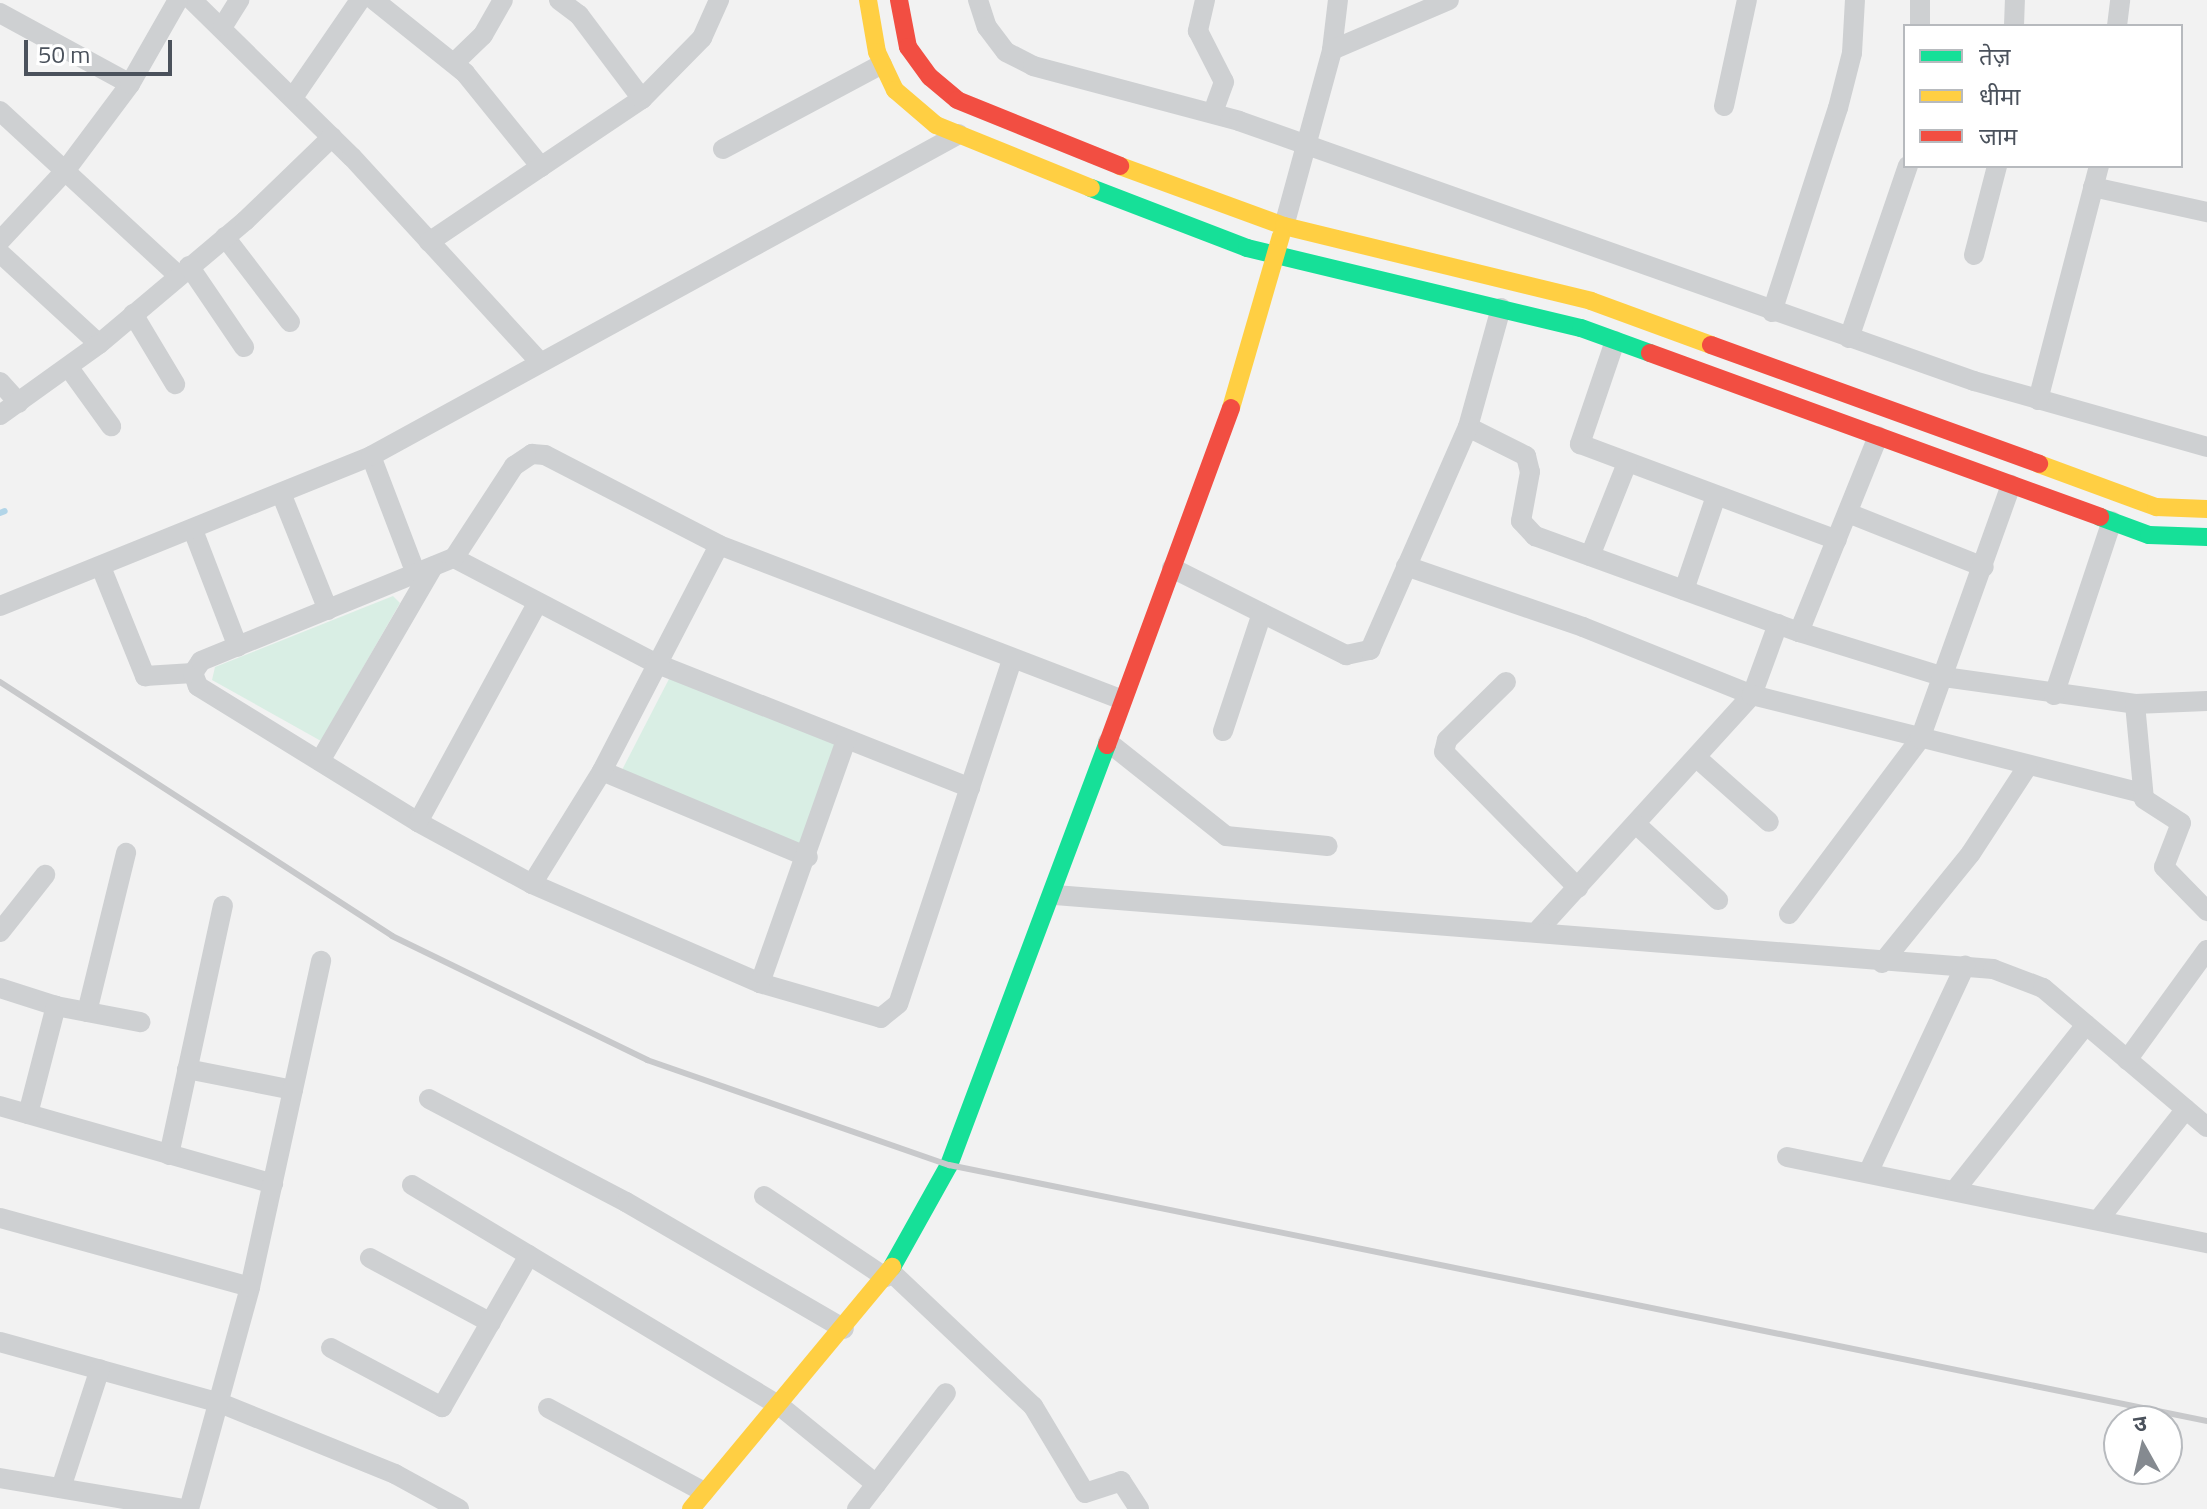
<!DOCTYPE html>
<meta charset="utf-8">
<style>
body{margin:0}
#map{position:relative;width:2207px;height:1509px;overflow:hidden;background:#f2f2f2;font-family:"Titillium Web","Noto Sans Devanagari",sans-serif}
div>[style]{position:absolute}
.green>*{inset:0;background:#d9eee4}
.stream>*{height:6px;margin:-3px;padding:0 3px;transform-origin:3px;border-radius:3px;background:#b2d5e8}
.street>*{height:20px;margin:-10px;padding:0 10px;transform-origin:10px;border-radius:10px;background:#ced0d2}
.fast>*{height:18px;margin:-9px;padding:0 9px;transform-origin:9px;border-radius:9px;background:#16e098}
.slow>*{height:18px;margin:-9px;padding:0 9px;transform-origin:9px;border-radius:9px;background:#ffcf43}
.jam>*{height:18px;margin:-9px;padding:0 9px;transform-origin:9px;border-radius:9px;background:#f24e42}
.rail>*{height:6px;margin:-3px;padding:0 3px;transform-origin:3px;border-radius:3px;background:#c8c9cb}
span{translate:-50% -50%;white-space:nowrap;text-align:center;line-height:1.15;-webkit-text-stroke:8px #fff;paint-order:stroke}
.legend{position:absolute;left:1903px;top:24px;width:280px;height:144px;box-sizing:border-box;background:#fff;border:2px solid #b7babe;margin:0;padding:10px 14px;list-style:none;font-size:24px;color:#4b525c}
.legend li{display:flex;align-items:center;gap:16px;height:40px}
.legend b{width:40px;border:2px solid #b7babe}
.north{position:absolute;left:2103px;top:1405px;width:80px;height:80px;box-sizing:border-box;background:#fff;border:2px solid #b7babe;border-radius:50%;rotate:352deg;font-size:22px;font-weight:700;line-height:32px;text-align:center;color:#4b525c}
.north::after{content:'';display:block;margin:auto;width:28px;height:36px;background:#858a90;clip-path:polygon(50% 0,100% 100%,50% 72%,0 100%)}
.scale{position:absolute;left:24px;top:40px;width:148px;height:36px;box-sizing:border-box;border:4px solid #4b525c;border-top:0;padding-left:10px;font-size:24px;line-height:28px;white-space:nowrap;color:#4b525c;-webkit-text-stroke:6px #fff;paint-order:stroke}
</style>
<div id="map">
<div class="green">
<i style="clip-path:polygon(393px 596px,400px 603px,321px 741px,212px 680px,215px 667px)"></i>
<i style="clip-path:polygon(670px 677px,839px 739px,801px 845px,622px 770px)"></i>
</div>
<div class="stream">
<i style="left:0;top:513px;width:5px;rotate:-22deg"></i>
</div>
<div class="street">
<i style="left:192px;top:0;width:224px;rotate:44.5deg"></i>
<i style="left:352px;top:157px;width:277px;rotate:47.5deg"></i>
<i style="left:374px;top:0;width:117px;rotate:38.7deg"></i>
<i style="left:465px;top:73px;width:121px;rotate:51deg"></i>
<i style="left:559px;top:0;width:25px;rotate:37deg"></i>
<i style="left:579px;top:15px;width:105px;rotate:53.1deg"></i>
<i style="left:978px;top:0;width:28px;rotate:72deg"></i>
<i style="left:987px;top:27px;width:31px;rotate:53deg"></i>
<i style="left:1006px;top:52px;width:30px;rotate:27deg"></i>
<i style="left:1033px;top:66px;width:213px;rotate:14.9deg"></i>
<i style="left:1239px;top:121px;width:780px;rotate:19.48deg"></i>
<i style="left:1974px;top:381px;width:242px;rotate:15.8deg"></i>
<i style="left:1205px;top:0;width:32px;rotate:103deg"></i>
<i style="left:1198px;top:31px;width:57px;rotate:63deg"></i>
<i style="left:1224px;top:82px;width:32px;rotate:110deg"></i>
<i style="left:0;top:13px;width:148px;rotate:28.6deg"></i>
<i style="left:223px;top:26px;width:31px;rotate:-58deg"></i>
<i style="left:1920px;top:26px;width:26px;rotate:-90deg"></i>
<i style="left:2014px;top:26px;width:26px;rotate:-88deg"></i>
<i style="left:2117px;top:26px;width:26px;rotate:-83deg"></i>
<i style="left:1332px;top:50px;width:50px;rotate:-83.2deg"></i>
<i style="left:454px;top:63px;width:40px;rotate:-44deg"></i>
<i style="left:483px;top:35px;width:40px;rotate:-60.3deg"></i>
<i style="left:294px;top:96px;width:116px;rotate:-55.5deg"></i>
<i style="left:1724px;top:106px;width:108px;rotate:-77.8deg"></i>
<i style="left:0;top:111px;width:242px;rotate:42.7deg"></i>
<i style="left:723px;top:149px;width:180px;rotate:-28.1deg"></i>
<i style="left:2093px;top:187px;width:117px;rotate:12.4deg"></i>
<i style="left:1284px;top:226px;width:182px;rotate:-74.7deg"></i>
<i style="left:1332px;top:50px;width:127px;rotate:-23.1deg"></i>
<i style="left:225px;top:237px;width:107px;rotate:52.6deg"></i>
<i style="left:0;top:241px;width:96px;rotate:-47.1deg"></i>
<i style="left:65px;top:171px;width:109px;rotate:-53.2deg"></i>
<i style="left:130px;top:84px;width:97px;rotate:-60.3deg"></i>
<i style="left:429px;top:242px;width:257px;rotate:-33.9deg"></i>
<i style="left:642px;top:99px;width:86px;rotate:-45.5deg"></i>
<i style="left:702px;top:38px;width:42px;rotate:-65.9deg"></i>
<i style="left:0;top:253px;width:134px;rotate:42.6deg"></i>
<i style="left:99px;top:344px;width:191px;rotate:-40.1deg"></i>
<i style="left:245px;top:221px;width:121px;rotate:-44deg"></i>
<i style="left:1974px;top:255px;width:92px;rotate:-75.5deg"></i>
<i style="left:189px;top:266px;width:98px;rotate:55.8deg"></i>
<i style="left:1501px;top:308px;width:123px;rotate:105.5deg"></i>
<i style="left:1468px;top:427px;width:65px;rotate:26.6deg"></i>
<i style="left:1526px;top:456px;width:16px;rotate:76deg"></i>
<i style="left:1530px;top:472px;width:50px;rotate:100.4deg"></i>
<i style="left:1521px;top:521px;width:21px;rotate:47deg"></i>
<i style="left:1535px;top:536px;width:281px;rotate:20deg"></i>
<i style="left:1799px;top:632px;width:152px;rotate:17.2deg"></i>
<i style="left:1944px;top:677px;width:193px;rotate:8deg"></i>
<i style="left:2135px;top:704px;width:72px;rotate:-2.4deg"></i>
<i style="left:1772px;top:312px;width:214px;rotate:-72.1deg"></i>
<i style="left:1838px;top:108px;width:57px;rotate:-75.7deg"></i>
<i style="left:1852px;top:53px;width:53px;rotate:-86.8deg"></i>
<i style="left:133px;top:314px;width:82px;rotate:59deg"></i>
<i style="left:1849px;top:338px;width:182px;rotate:-71.1deg"></i>
<i style="left:1615px;top:341px;width:109px;rotate:108.8deg"></i>
<i style="left:1580px;top:444px;width:274px;rotate:20.5deg"></i>
<i style="left:69px;top:368px;width:72px;rotate:54.1deg"></i>
<i style="left:0;top:382px;width:28px;rotate:48deg"></i>
<i style="left:2038px;top:400px;width:242px;rotate:-75.4deg"></i>
<i style="left:0;top:415px;width:122px;rotate:-35.6deg"></i>
<i style="left:371px;top:456px;width:126px;rotate:69.1deg"></i>
<i style="left:281px;top:493px;width:126px;rotate:68.1deg"></i>
<i style="left:1848px;top:513px;width:146px;rotate:21.7deg"></i>
<i style="left:193px;top:530px;width:125px;rotate:69deg"></i>
<i style="left:1590px;top:556px;width:100px;rotate:-68.3deg"></i>
<i style="left:454px;top:558px;width:227px;rotate:27.6deg"></i>
<i style="left:655px;top:663px;width:339px;rotate:21.6deg"></i>
<i style="left:1406px;top:566px;width:187px;rotate:19deg"></i>
<i style="left:1583px;top:627px;width:182px;rotate:21.9deg"></i>
<i style="left:1752px;top:695px;width:316px;rotate:132.3deg"></i>
<i style="left:101px;top:567px;width:118px;rotate:68deg"></i>
<i style="left:145px;top:676px;width:48px;rotate:-3.6deg"></i>
<i style="left:1172px;top:568px;width:195px;rotate:26.6deg"></i>
<i style="left:1346px;top:655px;width:25px;rotate:-12deg"></i>
<i style="left:1370px;top:650px;width:244px;rotate:-66.3deg"></i>
<i style="left:1684px;top:590px;width:99px;rotate:-71.2deg"></i>
<i style="left:0;top:606px;width:400px;rotate:-22deg"></i>
<i style="left:371px;top:456px;width:670px;rotate:-28.71deg"></i>
<i style="left:1778px;top:624px;width:76px;rotate:110.1deg"></i>
<i style="left:1752px;top:695px;width:403px;rotate:14.1deg"></i>
<i style="left:1799px;top:632px;width:211px;rotate:-68deg"></i>
<i style="left:1012px;top:660px;width:362px;rotate:108.3deg"></i>
<i style="left:898px;top:1004px;width:22px;rotate:141deg"></i>
<i style="left:881px;top:1018px;width:126px;rotate:-163.9deg"></i>
<i style="left:760px;top:983px;width:249px;rotate:-156.5deg"></i>
<i style="left:532px;top:884px;width:130px;rotate:-151.5deg"></i>
<i style="left:418px;top:822px;width:259px;rotate:-148.3deg"></i>
<i style="left:198px;top:686px;width:14px;rotate:-111deg"></i>
<i style="left:193px;top:673px;width:14px;rotate:-56deg"></i>
<i style="left:201px;top:661px;width:273px;rotate:-22.2deg"></i>
<i style="left:454px;top:558px;width:110px;rotate:-56.9deg"></i>
<i style="left:514px;top:466px;width:22px;rotate:-34deg"></i>
<i style="left:532px;top:454px;width:13px;rotate:4deg"></i>
<i style="left:545px;top:455px;width:196px;rotate:27.3deg"></i>
<i style="left:719px;top:545px;width:430px;rotate:21deg"></i>
<i style="left:1506px;top:682px;width:83px;rotate:135.5deg"></i>
<i style="left:1447px;top:740px;width:12px;rotate:104deg"></i>
<i style="left:1444px;top:752px;width:191px;rotate:45.4deg"></i>
<i style="left:2054px;top:695px;width:183px;rotate:-71.6deg"></i>
<i style="left:2135px;top:704px;width:95px;rotate:84.6deg"></i>
<i style="left:2144px;top:799px;width:44px;rotate:33deg"></i>
<i style="left:2181px;top:823px;width:47px;rotate:111.1deg"></i>
<i style="left:2164px;top:867px;width:62px;rotate:45.7deg"></i>
<i style="left:1223px;top:731px;width:124px;rotate:-71.7deg"></i>
<i style="left:1108px;top:742px;width:151px;rotate:38.5deg"></i>
<i style="left:1226px;top:836px;width:102px;rotate:5.6deg"></i>
<i style="left:1697px;top:758px;width:96px;rotate:41.6deg"></i>
<i style="left:320px;top:761px;width:225px;rotate:-59.8deg"></i>
<i style="left:602px;top:771px;width:223px;rotate:22.7deg"></i>
<i style="left:418px;top:822px;width:248px;rotate:-61.4deg"></i>
<i style="left:1636px;top:824px;width:112px;rotate:42.8deg"></i>
<i style="left:532px;top:884px;width:133px;rotate:-58.2deg"></i>
<i style="left:602px;top:771px;width:254px;rotate:-62.6deg"></i>
<i style="left:1055px;top:895px;width:941px;rotate:4.51deg"></i>
<i style="left:1993px;top:969px;width:53px;rotate:20.8deg"></i>
<i style="left:2043px;top:988px;width:215px;rotate:40.3deg"></i>
<i style="left:1789px;top:914px;width:219px;rotate:-53.2deg"></i>
<i style="left:1920px;top:739px;width:270px;rotate:-70.3deg"></i>
<i style="left:0;top:932px;width:73px;rotate:-51.7deg"></i>
<i style="left:1882px;top:963px;width:141px;rotate:-51deg"></i>
<i style="left:1971px;top:853px;width:103px;rotate:-56.9deg"></i>
<i style="left:760px;top:983px;width:258px;rotate:-70.5deg"></i>
<i style="left:0;top:988px;width:59px;rotate:17.8deg"></i>
<i style="left:56px;top:1006px;width:86px;rotate:10.8deg"></i>
<i style="left:87px;top:1012px;width:164px;rotate:-76.2deg"></i>
<i style="left:2127px;top:1060px;width:136px;rotate:-54deg"></i>
<i style="left:187px;top:1069px;width:108px;rotate:11.2deg"></i>
<i style="left:429px;top:1099px;width:222px;rotate:27.6deg"></i>
<i style="left:626px;top:1202px;width:252px;rotate:30.2deg"></i>
<i style="left:0;top:1106px;width:284px;rotate:15.9deg"></i>
<i style="left:28px;top:1114px;width:112px;rotate:-75.5deg"></i>
<i style="left:169px;top:1155px;width:255px;rotate:-77.8deg"></i>
<i style="left:1787px;top:1157px;width:429px;rotate:11.6deg"></i>
<i style="left:1868px;top:1173px;width:229px;rotate:-64.9deg"></i>
<i style="left:412px;top:1185px;width:429px;rotate:31deg"></i>
<i style="left:780px;top:1406px;width:124px;rotate:39.1deg"></i>
<i style="left:1955px;top:1190px;width:211px;rotate:-51.6deg"></i>
<i style="left:764px;top:1196px;width:146px;rotate:33.8deg"></i>
<i style="left:0;top:1218px;width:259px;rotate:15.4deg"></i>
<i style="left:2099px;top:1219px;width:140px;rotate:-51.7deg"></i>
<i style="left:370px;top:1258px;width:137px;rotate:28.2deg"></i>
<i style="left:890px;top:1271px;width:197px;rotate:43.4deg"></i>
<i style="left:1033px;top:1406px;width:101px;rotate:59.1deg"></i>
<i style="left:1085px;top:1493px;width:38px;rotate:-18deg"></i>
<i style="left:1121px;top:1481px;width:33px;rotate:57deg"></i>
<i style="left:0;top:1342px;width:228px;rotate:15.5deg"></i>
<i style="left:220px;top:1403px;width:189px;rotate:22.1deg"></i>
<i style="left:395px;top:1474px;width:73px;rotate:28.7deg"></i>
<i style="left:331px;top:1348px;width:126px;rotate:28deg"></i>
<i style="left:442px;top:1407px;width:175px;rotate:-60.2deg"></i>
<i style="left:548px;top:1408px;width:177px;rotate:28.3deg"></i>
<i style="left:0;top:1478px;width:187px;rotate:9.6deg"></i>
<i style="left:61px;top:1488px;width:125px;rotate:-71.9deg"></i>
<i style="left:189px;top:1509px;width:230px;rotate:-74.6deg"></i>
<i style="left:250px;top:1287px;width:334px;rotate:-77.7deg"></i>
<i style="left:857px;top:1509px;width:146px;rotate:-52.5deg"></i>
</div>
<div class="fast">
<i style="left:1091px;top:188px;width:167px;rotate:21deg"></i>
<i style="left:1247px;top:248px;width:343px;rotate:13.5deg"></i>
<i style="left:1581px;top:328px;width:73px;rotate:19.9deg"></i>
<i style="left:2100px;top:517px;width:52px;rotate:20.2deg"></i>
<i style="left:2149px;top:535px;width:58px;rotate:2deg"></i>
<i style="left:892px;top:1267px;width:117px;rotate:-60.8deg"></i>
<i style="left:949px;top:1165px;width:449px;rotate:-69.4deg"></i>
</div>
<div class="slow">
<i style="left:868px;top:0;width:53px;rotate:80.2deg"></i>
<i style="left:877px;top:52px;width:42px;rotate:64.7deg"></i>
<i style="left:895px;top:90px;width:54px;rotate:40.5deg"></i>
<i style="left:936px;top:125px;width:167px;rotate:22.1deg"></i>
<i style="left:1120px;top:166px;width:175px;rotate:20.1deg"></i>
<i style="left:1284px;top:226px;width:316px;rotate:13.7deg"></i>
<i style="left:1591px;top:301px;width:128px;rotate:20.1deg"></i>
<i style="left:1231px;top:408px;width:179px;rotate:-73.8deg"></i>
<i style="left:2039px;top:464px;width:125px;rotate:20.2deg"></i>
<i style="left:2156px;top:507px;width:51px;rotate:2.2deg"></i>
<i style="left:691px;top:1509px;width:315px;rotate:-50.3deg"></i>
</div>
<div class="jam">
<i style="left:899px;top:0;width:48px;rotate:79.2deg"></i>
<i style="left:908px;top:47px;width:37px;rotate:54deg"></i>
<i style="left:930px;top:77px;width:35px;rotate:40deg"></i>
<i style="left:957px;top:100px;width:176px;rotate:22deg"></i>
<i style="left:1711px;top:345px;width:349px;rotate:19.9deg"></i>
<i style="left:1650px;top:353px;width:479px;rotate:20deg"></i>
<i style="left:1107px;top:745px;width:359px;rotate:-69.8deg"></i>
</div>
<div class="rail">
<i style="left:0;top:682px;width:467px;rotate:32.9deg"></i>
<i style="left:392px;top:936px;width:284px;rotate:25.9deg"></i>
<i style="left:647px;top:1060px;width:320px;rotate:19.2deg"></i>
<i style="left:949px;top:1165px;width:1284px;rotate:11.5deg"></i>
</div>
<ul class="legend">
<li><b style="height:10px;background:#16e098"></b>तेज़</li>
<li><b style="height:10px;background:#ffcf43"></b>धीमा</li>
<li><b style="height:10px;background:#f24e42"></b>जाम</li>
</ul>
<div class="north">उ</div>
<div class="scale">50 m</div>
</div>
